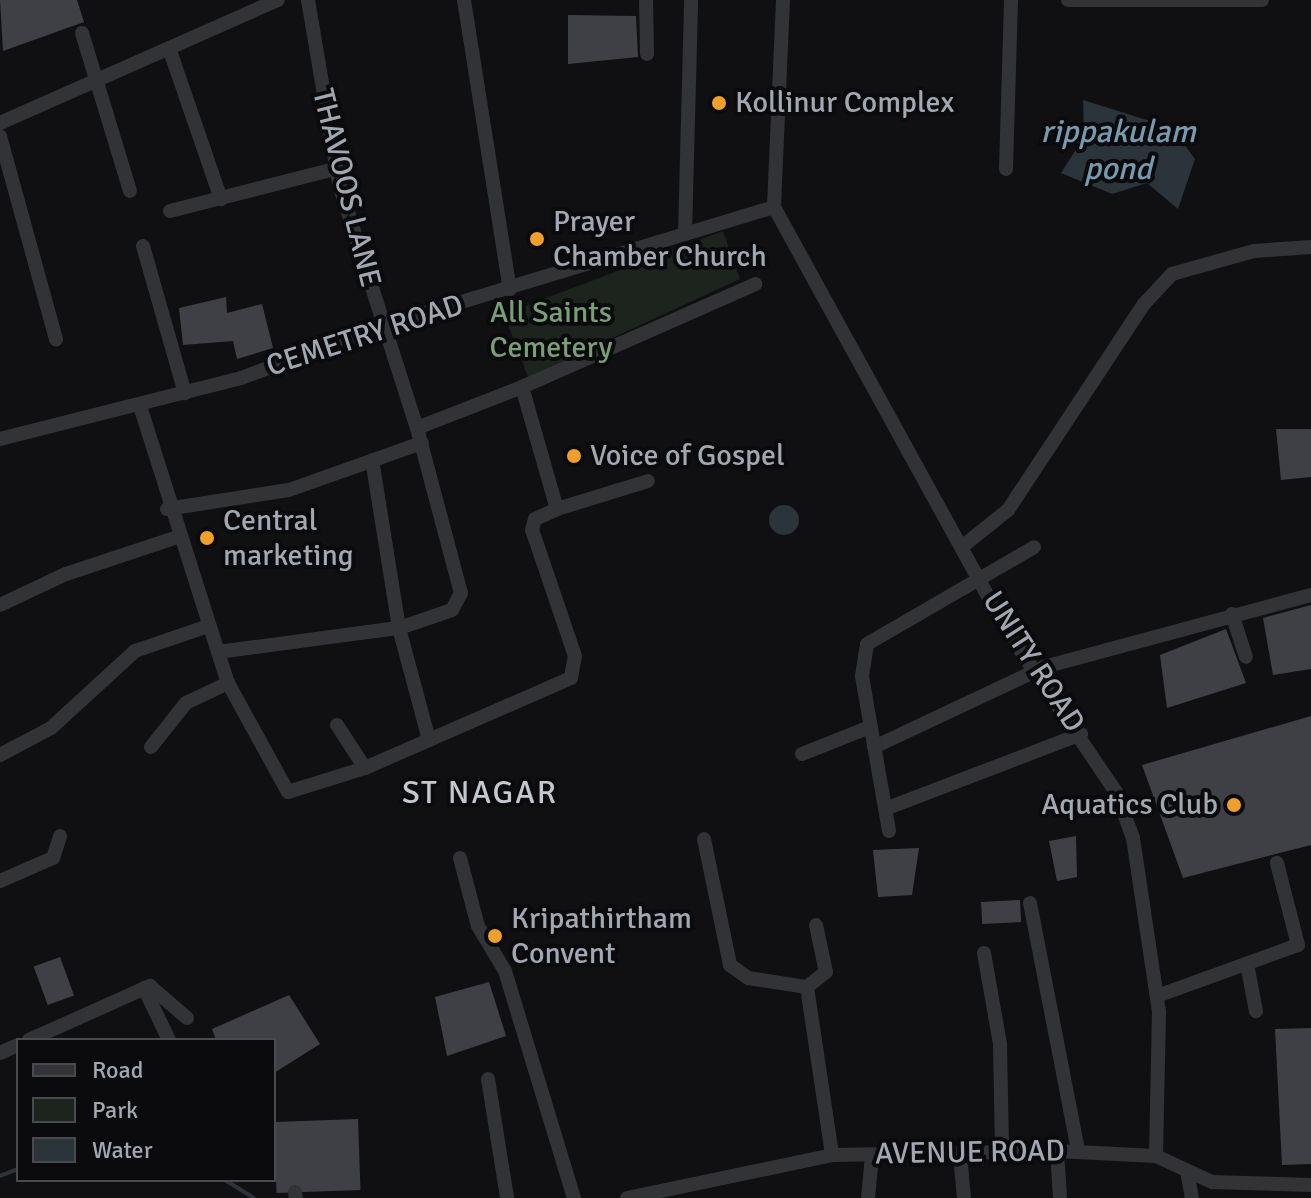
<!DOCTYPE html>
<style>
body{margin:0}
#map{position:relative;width:1311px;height:1198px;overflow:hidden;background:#101012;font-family:Signika,sans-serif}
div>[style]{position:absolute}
.green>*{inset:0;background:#1d241d}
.water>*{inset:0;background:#2a343a}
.round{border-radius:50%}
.stream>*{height:4px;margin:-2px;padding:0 2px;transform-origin:2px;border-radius:2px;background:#2a343a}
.building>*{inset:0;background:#3f4045;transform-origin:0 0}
.minor>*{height:14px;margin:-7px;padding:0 7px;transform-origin:7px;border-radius:7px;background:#313337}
.dots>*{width:22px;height:22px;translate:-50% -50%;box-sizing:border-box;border:4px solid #0b0b0d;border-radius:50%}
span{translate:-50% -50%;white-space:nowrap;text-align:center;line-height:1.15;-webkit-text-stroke:8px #0b0b0d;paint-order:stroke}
.poi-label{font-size:30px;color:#a2a8b2}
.left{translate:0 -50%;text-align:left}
.right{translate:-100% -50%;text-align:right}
.street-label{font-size:30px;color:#a2a8b2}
.park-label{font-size:30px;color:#799e78}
.water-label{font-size:32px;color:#7899ae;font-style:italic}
.neighbourhood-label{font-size:32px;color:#c3c7cf;letter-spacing:2px}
.legend{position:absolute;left:16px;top:1038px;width:260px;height:144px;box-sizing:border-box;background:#0b0b0d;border:2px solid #474a4f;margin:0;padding:10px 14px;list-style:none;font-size:24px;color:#a2a8b2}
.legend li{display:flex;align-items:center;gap:16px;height:40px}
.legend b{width:40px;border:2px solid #474a4f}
</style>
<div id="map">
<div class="green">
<i style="clip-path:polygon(723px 231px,740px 279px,528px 377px,504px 314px)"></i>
</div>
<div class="water">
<i style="clip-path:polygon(1083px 100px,1172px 128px,1195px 159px,1178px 209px,1147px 183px,1112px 194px,1061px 173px,1084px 137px)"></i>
<i class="round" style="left:769px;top:505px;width:30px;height:30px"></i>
</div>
<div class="stream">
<i style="left:0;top:1176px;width:19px;rotate:-21deg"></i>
<i style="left:225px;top:1180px;width:34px;rotate:32deg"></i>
</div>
<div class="building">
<i style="clip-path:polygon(0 0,77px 0,84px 22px,3px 51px)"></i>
<i style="clip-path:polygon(568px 15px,636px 16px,638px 57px,568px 64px)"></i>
<i style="clip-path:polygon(226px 297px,227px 313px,262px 304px,273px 348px,237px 359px,233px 341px,183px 345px,179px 308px)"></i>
<i style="clip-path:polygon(1276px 429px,1311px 429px,1311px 477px,1281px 480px)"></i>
<i style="clip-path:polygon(1311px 605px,1311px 669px,1273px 675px,1263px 618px)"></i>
<i style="clip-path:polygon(1226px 629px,1246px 683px,1167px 708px,1160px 655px)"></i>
<i style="clip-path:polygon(1311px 716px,1311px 845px,1183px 878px,1142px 765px)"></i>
<i style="clip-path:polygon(1076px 836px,1077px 877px,1057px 881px,1049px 841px)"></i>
<i style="clip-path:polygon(919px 848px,912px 895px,878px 897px,873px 850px)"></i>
<i style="left:1020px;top:900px;width:22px;height:39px;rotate:87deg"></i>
<i style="left:60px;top:957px;width:41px;height:28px;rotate:70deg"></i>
<i style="clip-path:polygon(489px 982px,506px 1036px,447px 1056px,435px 997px)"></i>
<i style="clip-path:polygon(289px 995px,320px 1044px,274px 1073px,274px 1040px,216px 1040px,212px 1029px)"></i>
<i style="clip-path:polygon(1311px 1028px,1311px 1164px,1282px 1165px,1275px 1029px)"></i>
<i style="left:358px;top:1119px;width:71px;height:84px;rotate:88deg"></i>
</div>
<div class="minor">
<i style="left:308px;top:0;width:187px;rotate:80.4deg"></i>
<i style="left:339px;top:184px;width:256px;rotate:72.3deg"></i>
<i style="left:417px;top:428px;width:113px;rotate:-21.3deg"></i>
<i style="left:522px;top:387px;width:127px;rotate:74deg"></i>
<i style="left:557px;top:509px;width:95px;rotate:-17.1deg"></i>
<i style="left:464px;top:0;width:293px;rotate:81deg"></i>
<i style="left:646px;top:0;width:54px;rotate:88.9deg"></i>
<i style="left:783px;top:0;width:207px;rotate:92.5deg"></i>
<i style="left:774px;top:207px;width:485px;rotate:61.2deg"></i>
<i style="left:1008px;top:632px;width:193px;rotate:56deg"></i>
<i style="left:1116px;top:792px;width:49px;rotate:69.7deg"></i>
<i style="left:1133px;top:838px;width:176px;rotate:81.5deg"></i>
<i style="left:1159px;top:1012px;width:144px;rotate:91.2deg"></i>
<i style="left:1068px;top:0;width:194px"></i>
<i style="left:82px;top:33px;width:165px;rotate:73.1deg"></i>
<i style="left:169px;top:48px;width:160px;rotate:71deg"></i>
<i style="left:0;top:123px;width:304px;rotate:-23.9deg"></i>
<i style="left:0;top:136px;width:211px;rotate:74.6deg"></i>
<i style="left:1006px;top:169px;width:169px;rotate:-88.3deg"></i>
<i style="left:170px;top:211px;width:170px;rotate:-14.3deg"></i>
<i style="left:685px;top:234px;width:234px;rotate:-88.5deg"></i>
<i style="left:143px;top:246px;width:153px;rotate:74.1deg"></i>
<i style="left:522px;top:387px;width:255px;rotate:-23.8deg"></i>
<i style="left:140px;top:406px;width:291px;rotate:72.4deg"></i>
<i style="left:228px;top:683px;width:124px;rotate:61.2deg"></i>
<i style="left:288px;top:792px;width:81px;rotate:-17.3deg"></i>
<i style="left:365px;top:768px;width:225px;rotate:-23.6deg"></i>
<i style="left:571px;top:678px;width:22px;rotate:-80deg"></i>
<i style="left:575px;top:656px;width:133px;rotate:-108.8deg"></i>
<i style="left:532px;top:530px;width:11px;rotate:-75deg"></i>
<i style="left:535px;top:519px;width:24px;rotate:-24deg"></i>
<i style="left:417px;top:428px;width:171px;rotate:75.1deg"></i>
<i style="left:461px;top:593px;width:19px;rotate:118deg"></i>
<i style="left:452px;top:610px;width:56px;rotate:161.2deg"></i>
<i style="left:399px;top:628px;width:116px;rotate:75deg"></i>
<i style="left:0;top:439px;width:249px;rotate:-14.2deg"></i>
<i style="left:241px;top:378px;width:147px;rotate:-20.3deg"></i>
<i style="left:379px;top:327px;width:413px;rotate:-16.9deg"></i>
<i style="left:167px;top:509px;width:123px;rotate:-8.9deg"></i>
<i style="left:289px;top:490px;width:141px;rotate:-19.5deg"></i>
<i style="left:963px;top:546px;width:58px;rotate:-38.7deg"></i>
<i style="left:1008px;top:510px;width:247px;rotate:-56.6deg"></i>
<i style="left:1144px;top:304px;width:41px;rotate:-47deg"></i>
<i style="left:1172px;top:274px;width:85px;rotate:-15.7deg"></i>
<i style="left:1254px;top:251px;width:57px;rotate:-4deg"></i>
<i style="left:0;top:605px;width:73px;rotate:-25.2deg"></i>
<i style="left:66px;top:574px;width:118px;rotate:-18.3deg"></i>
<i style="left:1232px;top:614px;width:45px;rotate:72deg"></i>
<i style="left:218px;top:652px;width:183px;rotate:-7.6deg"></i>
<i style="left:399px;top:628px;width:170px;rotate:-99.1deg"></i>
<i style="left:337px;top:725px;width:51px;rotate:56.9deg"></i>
<i style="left:151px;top:747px;width:56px;rotate:-51.5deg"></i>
<i style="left:186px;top:703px;width:47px;rotate:-25.5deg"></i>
<i style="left:874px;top:747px;width:188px;rotate:-25.2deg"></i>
<i style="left:1044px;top:667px;width:277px;rotate:-15.1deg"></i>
<i style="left:802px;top:754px;width:73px;rotate:-21.7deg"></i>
<i style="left:0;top:755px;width:58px;rotate:-27.9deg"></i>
<i style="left:51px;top:728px;width:114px;rotate:-42.5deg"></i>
<i style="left:135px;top:651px;width:77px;rotate:-18.9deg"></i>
<i style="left:885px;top:809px;width:210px;rotate:-20.9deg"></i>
<i style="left:889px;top:831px;width:157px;rotate:-99.9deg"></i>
<i style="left:862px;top:676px;width:32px;rotate:-81deg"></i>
<i style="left:867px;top:644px;width:193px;rotate:-30.1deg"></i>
<i style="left:704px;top:839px;width:129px;rotate:78.3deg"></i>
<i style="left:730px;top:965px;width:22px;rotate:36deg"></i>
<i style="left:748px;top:978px;width:60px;rotate:8.7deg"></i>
<i style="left:460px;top:858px;width:70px;rotate:75.2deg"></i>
<i style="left:478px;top:926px;width:52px;rotate:59deg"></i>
<i style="left:505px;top:971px;width:237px;rotate:73.1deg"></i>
<i style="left:0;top:881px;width:58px;rotate:-23.5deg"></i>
<i style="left:53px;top:858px;width:23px;rotate:-72deg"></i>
<i style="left:1030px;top:903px;width:252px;rotate:79deg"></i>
<i style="left:816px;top:925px;width:48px;rotate:78deg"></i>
<i style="left:826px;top:972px;width:24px;rotate:142deg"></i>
<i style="left:807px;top:987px;width:170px;rotate:81.5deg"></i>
<i style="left:984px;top:953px;width:92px;rotate:80deg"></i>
<i style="left:1000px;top:1044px;width:109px;rotate:88.9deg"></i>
<i style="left:1247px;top:964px;width:48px;rotate:79.2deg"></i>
<i style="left:144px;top:988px;width:58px;rotate:64.3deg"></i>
<i style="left:1157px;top:996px;width:150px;rotate:-19.9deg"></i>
<i style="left:1298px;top:945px;width:85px;rotate:-104.4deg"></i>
<i style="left:29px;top:1040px;width:133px;rotate:-24.1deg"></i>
<i style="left:150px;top:986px;width:49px;rotate:40.9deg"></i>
<i style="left:0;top:1053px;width:20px;rotate:-24deg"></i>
<i style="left:488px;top:1079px;width:121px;rotate:80.9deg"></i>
<i style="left:1057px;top:1151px;width:47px;rotate:86.3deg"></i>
<i style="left:960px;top:1155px;width:43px;rotate:84.7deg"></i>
<i style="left:1188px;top:1176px;width:22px;rotate:80deg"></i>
<i style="left:295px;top:1192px;width:6px;rotate:81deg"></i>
<i style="left:627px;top:1198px;width:209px;rotate:-11.8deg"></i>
<i style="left:832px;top:1155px;width:225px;rotate:-1deg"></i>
<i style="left:1057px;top:1151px;width:99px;rotate:2.9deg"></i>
<i style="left:1156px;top:1156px;width:62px;rotate:24.9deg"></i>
<i style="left:1212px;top:1182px;width:99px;rotate:1.7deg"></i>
<i style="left:868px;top:1198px;width:42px;rotate:-84.6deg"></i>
</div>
<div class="dots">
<i style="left:719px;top:103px;background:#ef9f2b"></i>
<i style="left:537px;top:239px;background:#ef9f2b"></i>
<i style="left:574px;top:456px;background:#ef9f2b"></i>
<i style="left:207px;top:538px;background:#ef9f2b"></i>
<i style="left:1234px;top:805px;background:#ef9f2b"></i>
<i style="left:495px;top:936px;background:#ef9f2b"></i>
</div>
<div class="poi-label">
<span class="left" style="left:735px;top:103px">Kollinur Complex</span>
<span class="left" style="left:553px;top:239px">Prayer<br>Chamber Church</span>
<span class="left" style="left:590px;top:456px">Voice of Gospel</span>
<span class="left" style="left:223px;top:538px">Central<br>marketing</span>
<span class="right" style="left:1218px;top:805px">Aquatics Club</span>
<span class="left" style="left:511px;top:936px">Kripathirtham<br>Convent</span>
</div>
<div class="street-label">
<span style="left:346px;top:188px;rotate:76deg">THAVOOS LANE</span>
<span style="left:365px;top:336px;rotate:-18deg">CEMETRY ROAD</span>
<span style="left:1033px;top:662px;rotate:57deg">UNITY ROAD</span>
<span style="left:970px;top:1153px;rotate:-1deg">AVENUE ROAD</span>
</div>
<div class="park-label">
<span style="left:551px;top:330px">All Saints<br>Cemetery</span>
</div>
<div class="water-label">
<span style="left:1118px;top:151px">rippakulam<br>pond</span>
</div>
<div class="neighbourhood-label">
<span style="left:480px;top:793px">ST NAGAR</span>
</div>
<ul class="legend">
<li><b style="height:10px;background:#313337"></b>Road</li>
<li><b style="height:22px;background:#1d241d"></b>Park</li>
<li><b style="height:22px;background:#2a343a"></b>Water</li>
</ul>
</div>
